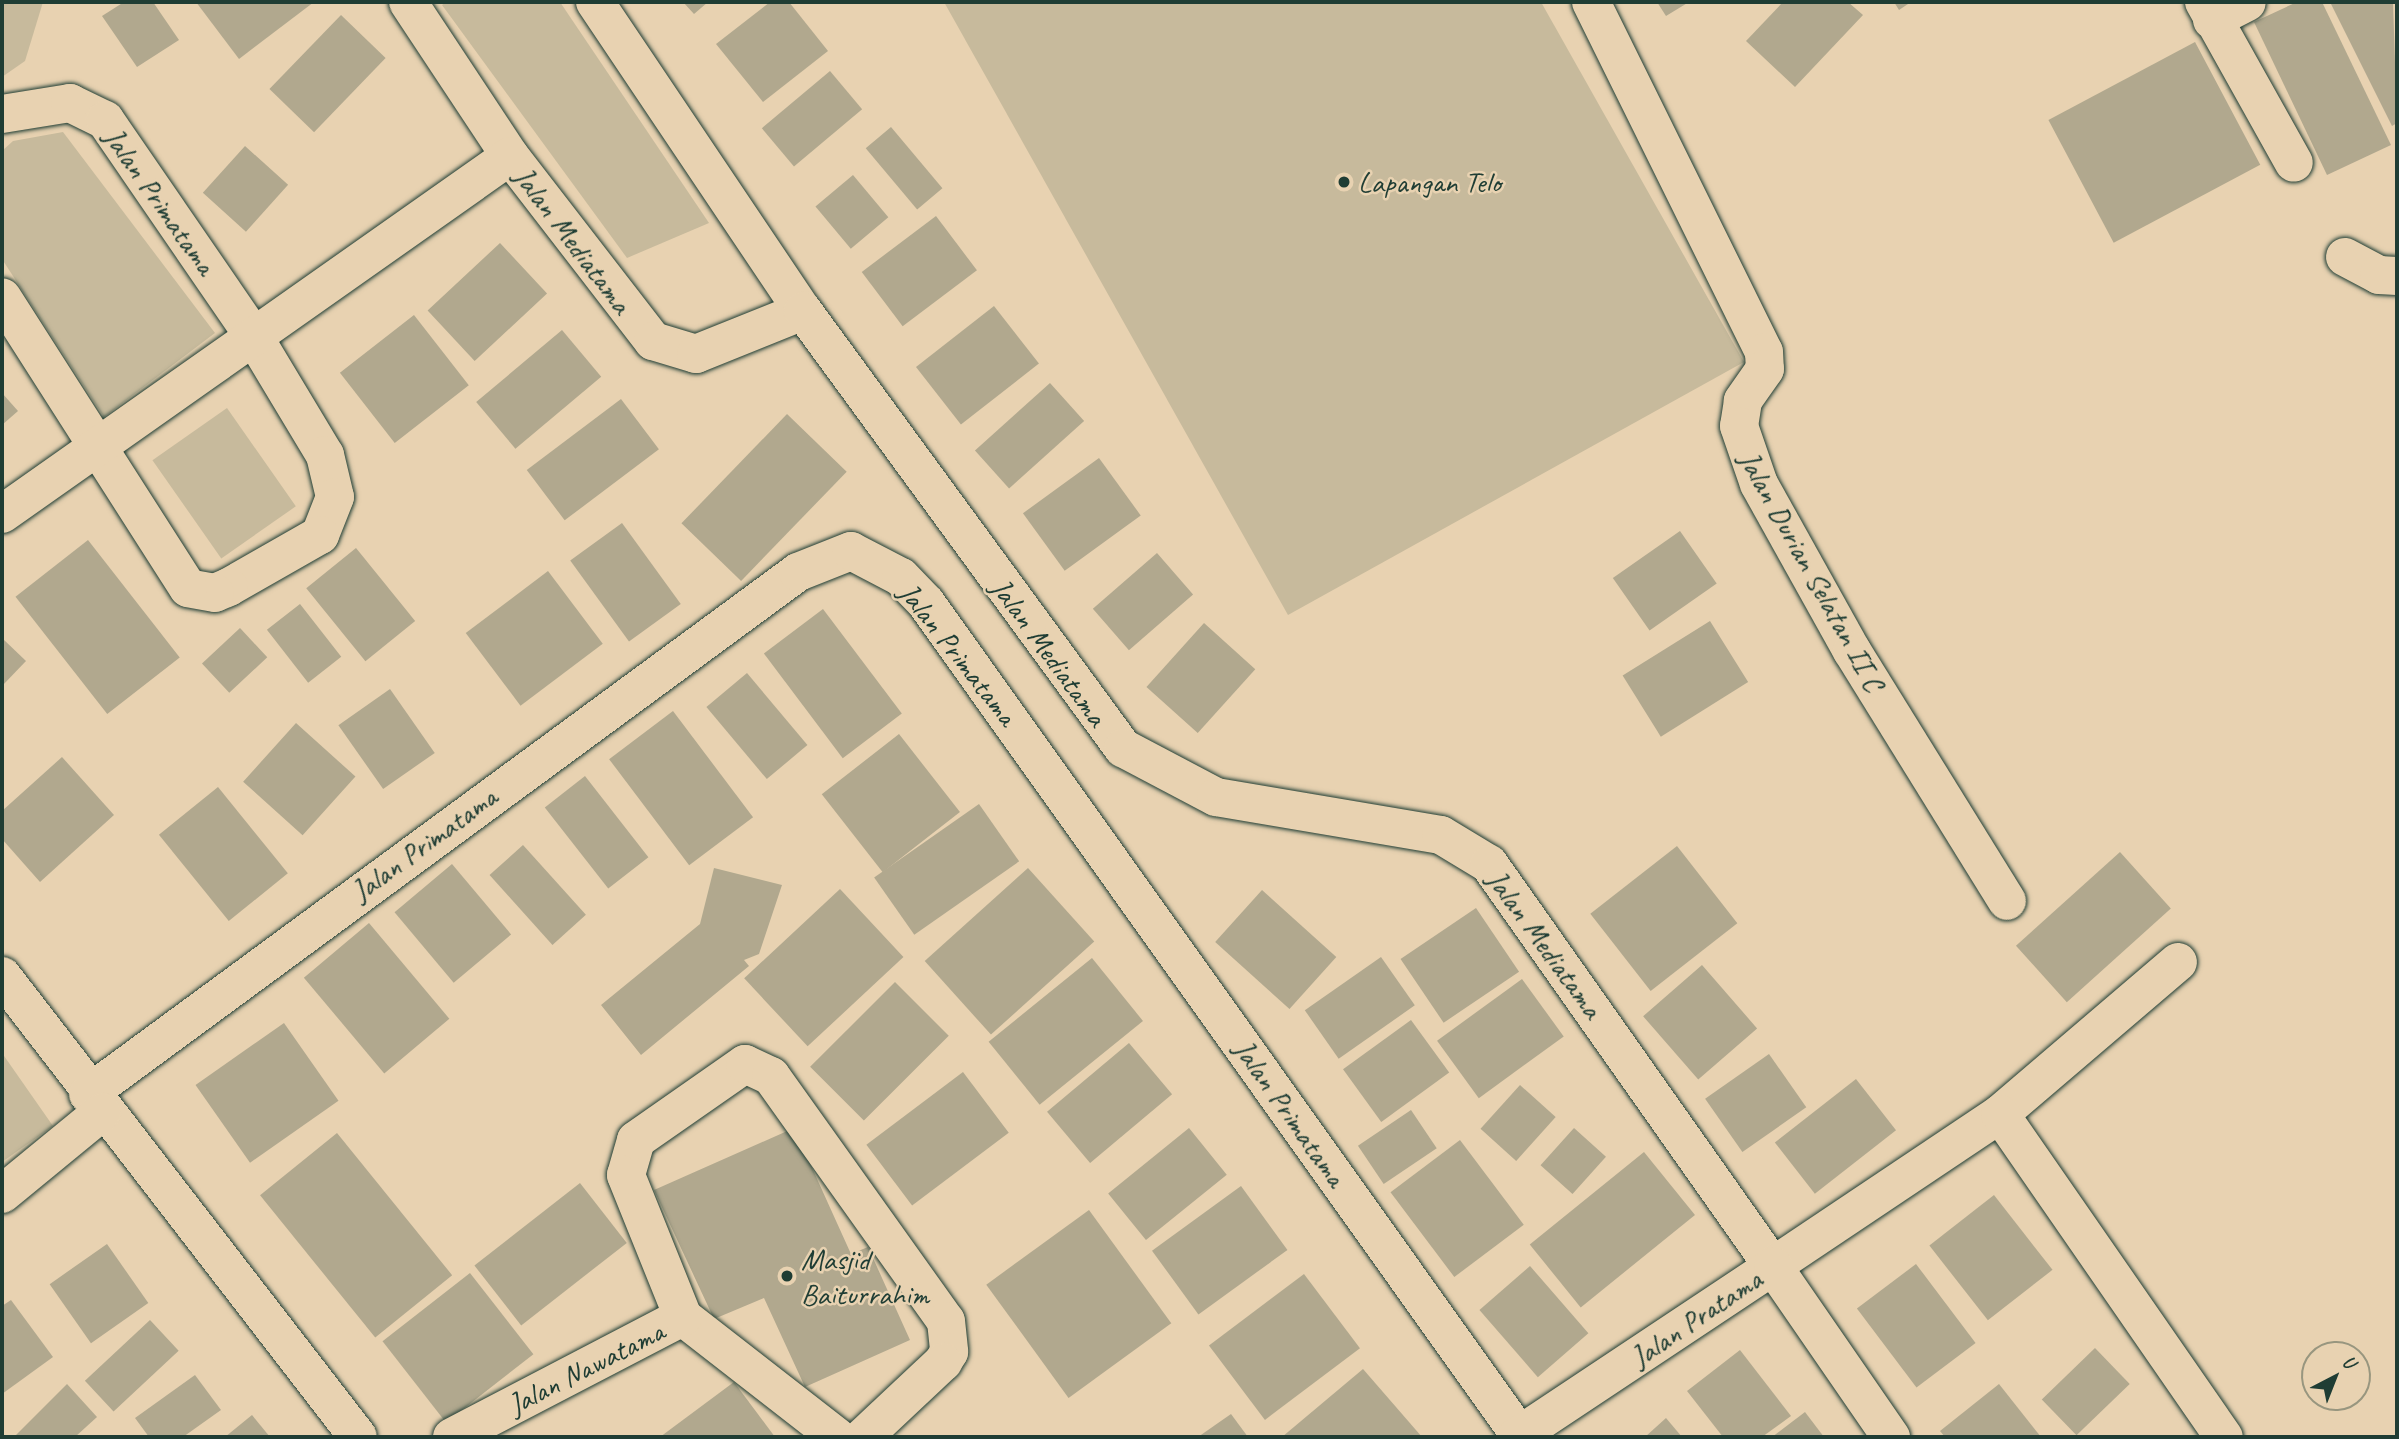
<!DOCTYPE html>
<style>
body{margin:0}
#map{position:relative;width:2399px;height:1439px;overflow:hidden;background:#e8d2b1;font-family:Caveat,sans-serif}
div>[style]{position:absolute}
.green>*{inset:0;background:#c7ba9c;transform-origin:0 0}
.building>*{inset:0;background:#b1a88e;transform-origin:0 0}
.roads{filter:drop-shadow(0 0 2px #1f3d34) drop-shadow(0 0 2px #1f3d34)}
.street>*{height:38px;margin:-19px;padding:0 19px;transform-origin:19px;border-radius:19px;background:#e8d2b1}
.dots>*{width:19px;height:19px;translate:-50% -50%;box-sizing:border-box;border:4px solid #e8d2b1;border-radius:50%}
span{translate:-50% -50%;white-space:nowrap;text-align:center;line-height:1.15;-webkit-text-stroke:5px #e8d2b1;paint-order:stroke}
.poi-label{font-size:30px;color:#1f3d34}
.left{translate:0 -50%;text-align:left}
.street-label{font-size:30px;color:#1f3d34}
.frame{position:absolute;inset:0;border:4px solid #1f3d34;pointer-events:none}
.north{position:absolute;left:2301px;top:1341px;width:70px;height:70px;box-sizing:border-box;background:#e8d2b1;border:2px solid #98967f;border-radius:50%;rotate:42deg;font-size:19px;font-weight:700;line-height:28px;text-align:center;color:#1f3d34}
.north::after{content:'';display:block;margin:auto;width:24px;height:32px;background:#1f3d34;clip-path:polygon(50% 0,100% 100%,50% 72%,0 100%)}
</style>
<div id="map">
<div class="green">
<i style="clip-path:polygon(2px 2px,43px 2px,25px 61px,2px 77px)"></i>
<i style="clip-path:polygon(446px 2px,560px 2px,709px 223px,627px 258px,442px 5px)"></i>
<i style="clip-path:polygon(944px 2px,1541px 2px,1744px 362px,1288px 615px)"></i>
<i style="clip-path:polygon(63px 132px,215px 333px,104px 417px,2px 259px,2px 151px,13px 141px)"></i>
<i style="left:227px;top:408px;width:120px;height:91px;rotate:55deg"></i>
<i style="clip-path:polygon(2px 1053px,53px 1126px,2px 1162px)"></i>
</div>
<div class="building">
<i style="clip-path:polygon(124px 2px,153px 2px,179px 40px,137px 67px,102px 16px)"></i>
<i style="clip-path:polygon(196px 2px,314px 2px,239px 59px)"></i>
<i style="clip-path:polygon(683px 2px,708px 2px,694px 14px)"></i>
<i style="clip-path:polygon(770px 2px,789px 2px,828px 51px,763px 102px,716px 44px)"></i>
<i style="clip-path:polygon(1657px 2px,1689px 2px,1666px 16px)"></i>
<i style="clip-path:polygon(1783px 2px,1848px 2px,1863px 15px,1795px 87px,1746px 41px)"></i>
<i style="clip-path:polygon(1894px 2px,1911px 2px,1899px 10px)"></i>
<i style="clip-path:polygon(2297px 2px,2322px 2px,2391px 145px,2327px 175px,2254px 22px)"></i>
<i style="clip-path:polygon(2330px 2px,2393px 2px,2397px 123px,2392px 126px)"></i>
<i style="left:341px;top:15px;width:62px;height:103px;rotate:44deg"></i>
<i style="left:2195px;top:42px;width:139px;height:166px;rotate:62deg"></i>
<i style="left:830px;top:71px;width:50px;height:89px;rotate:50deg"></i>
<i style="left:891px;top:127px;width:80px;height:33px;rotate:50deg"></i>
<i style="left:245px;top:146px;width:58px;height:63px;rotate:42deg"></i>
<i style="left:853px;top:175px;width:55px;height:49px;rotate:50deg"></i>
<i style="left:936px;top:216px;width:68px;height:93px;rotate:53deg"></i>
<i style="left:500px;top:243px;width:69px;height:99px;rotate:47deg"></i>
<i style="left:994px;top:306px;width:73px;height:99px;rotate:52deg"></i>
<i style="left:414px;top:315px;width:89px;height:94px;rotate:52deg"></i>
<i style="left:562px;top:330px;width:61px;height:112px;rotate:50deg"></i>
<i style="left:1050px;top:383px;width:51px;height:101px;rotate:48deg"></i>
<i style="clip-path:polygon(2px 393px,18px 411px,2px 425px)"></i>
<i style="left:621px;top:399px;width:63px;height:118px;rotate:53deg"></i>
<i style="left:787px;top:414px;width:83px;height:152px;rotate:44deg"></i>
<i style="left:1099px;top:458px;width:71px;height:94px;rotate:54deg"></i>
<i style="left:622px;top:523px;width:100px;height:64px;rotate:54deg"></i>
<i style="left:1680px;top:531px;width:64px;height:82px;rotate:55deg"></i>
<i style="left:88px;top:540px;width:149px;height:92px;rotate:52deg"></i>
<i style="left:356px;top:548px;width:94px;height:64px;rotate:51deg"></i>
<i style="left:1157px;top:553px;width:55px;height:85px;rotate:49deg"></i>
<i style="left:548px;top:571px;width:91px;height:103px;rotate:53deg"></i>
<i style="left:300px;top:604px;width:67px;height:42px;rotate:52deg"></i>
<i style="left:823px;top:609px;width:131px;height:74px;rotate:53deg"></i>
<i style="left:1710px;top:621px;width:72px;height:103px;rotate:58deg"></i>
<i style="left:1204px;top:623px;width:69px;height:86px;rotate:42deg"></i>
<i style="left:240px;top:628px;width:40px;height:52px;rotate:47deg"></i>
<i style="clip-path:polygon(2px 638px,26px 661px,2px 686px)"></i>
<i style="left:747px;top:673px;width:94px;height:53px;rotate:50deg"></i>
<i style="left:390px;top:689px;width:78px;height:63px;rotate:55deg"></i>
<i style="left:673px;top:711px;width:133px;height:80px;rotate:53deg"></i>
<i style="left:296px;top:723px;width:80px;height:79px;rotate:42deg"></i>
<i style="left:899px;top:734px;width:99px;height:98px;rotate:52deg"></i>
<i style="clip-path:polygon(62px 757px,114px 815px,40px 882px,2px 839px,2px 811px)"></i>
<i style="left:585px;top:776px;width:103px;height:51px;rotate:52deg"></i>
<i style="left:218px;top:787px;width:111px;height:76px;rotate:51deg"></i>
<i style="left:979px;top:804px;width:70px;height:128px;rotate:55deg"></i>
<i style="left:523px;top:845px;width:94px;height:45px;rotate:48deg"></i>
<i style="left:1677px;top:846px;width:98px;height:110px;rotate:52deg"></i>
<i style="left:2120px;top:852px;width:76px;height:140px;rotate:48deg"></i>
<i style="left:452px;top:864px;width:92px;height:75px;rotate:50deg"></i>
<i style="clip-path:polygon(714px 868px,782px 885px,759px 954px,744px 960px,749px 966px,641px 1055px,601px 1005px,700px 924px)"></i>
<i style="left:1028px;top:868px;width:99px;height:139px;rotate:48deg"></i>
<i style="left:840px;top:889px;width:93px;height:131px;rotate:47deg"></i>
<i style="left:1262px;top:890px;width:100px;height:70px;rotate:42deg"></i>
<i style="left:1476px;top:908px;width:77px;height:91px;rotate:56deg"></i>
<i style="left:369px;top:923px;width:125px;height:85px;rotate:50deg"></i>
<i style="left:1381px;top:957px;width:59px;height:93px;rotate:55deg"></i>
<i style="left:1092px;top:958px;width:81px;height:133px;rotate:51deg"></i>
<i style="left:1702px;top:965px;width:84px;height:78px;rotate:49deg"></i>
<i style="left:1522px;top:979px;width:71px;height:105px;rotate:54deg"></i>
<i style="left:895px;top:982px;width:76px;height:120px;rotate:45deg"></i>
<i style="left:1411px;top:1020px;width:65px;height:84px;rotate:54deg"></i>
<i style="left:284px;top:1023px;width:95px;height:108px;rotate:55deg"></i>
<i style="left:1129px;top:1043px;width:67px;height:107px;rotate:50deg"></i>
<i style="left:1769px;top:1054px;width:65px;height:78px;rotate:55deg"></i>
<i style="left:963px;top:1072px;width:76px;height:121px;rotate:53deg"></i>
<i style="left:1856px;top:1079px;width:65px;height:103px;rotate:52deg"></i>
<i style="left:1520px;top:1085px;width:48px;height:59px;rotate:42deg"></i>
<i style="left:1411px;top:1110px;width:46px;height:64px;rotate:56deg"></i>
<i style="clip-path:polygon(794px 1128px,851px 1254px,868px 1247px,910px 1340px,805px 1387px,764px 1298px,714px 1319px,654px 1190px)"></i>
<i style="left:1189px;top:1128px;width:60px;height:104px;rotate:51deg"></i>
<i style="left:1574px;top:1128px;width:43px;height:50px;rotate:42deg"></i>
<i style="left:337px;top:1133px;width:183px;height:99px;rotate:51deg"></i>
<i style="left:1460px;top:1140px;width:106px;height:87px;rotate:53deg"></i>
<i style="left:1644px;top:1152px;width:81px;height:147px;rotate:51deg"></i>
<i style="left:580px;top:1183px;width:76px;height:134px;rotate:52deg"></i>
<i style="left:1241px;top:1186px;width:79px;height:110px;rotate:54deg"></i>
<i style="left:1994px;top:1195px;width:95px;height:82px;rotate:52deg"></i>
<i style="left:1089px;top:1210px;width:140px;height:127px;rotate:54deg"></i>
<i style="left:107px;top:1244px;width:72px;height:70px;rotate:55deg"></i>
<i style="left:1916px;top:1264px;width:99px;height:74px;rotate:53deg"></i>
<i style="left:1530px;top:1266px;width:89px;height:67px;rotate:49deg"></i>
<i style="left:470px;top:1273px;width:103px;height:111px;rotate:52deg"></i>
<i style="left:1304px;top:1274px;width:93px;height:119px;rotate:53deg"></i>
<i style="clip-path:polygon(11px 1300px,53px 1357px,2px 1394px,2px 1306px)"></i>
<i style="left:150px;top:1320px;width:42px;height:89px;rotate:47deg"></i>
<i style="left:2095px;top:1348px;width:50px;height:74px;rotate:46deg"></i>
<i style="clip-path:polygon(1740px 1350px,1791px 1416px,1762px 1437px,1723px 1437px,1687px 1391px)"></i>
<i style="clip-path:polygon(1363px 1369px,1422px 1437px,1282px 1437px)"></i>
<i style="clip-path:polygon(195px 1375px,221px 1410px,183px 1437px,149px 1437px,135px 1418px)"></i>
<i style="clip-path:polygon(734px 1382px,775px 1437px,660px 1437px)"></i>
<i style="clip-path:polygon(67px 1384px,97px 1417px,75px 1437px,14px 1437px)"></i>
<i style="clip-path:polygon(1999px 1384px,2041px 1437px,1945px 1437px,1940px 1431px)"></i>
<i style="clip-path:polygon(1805px 1412px,1824px 1437px,1772px 1437px)"></i>
<i style="clip-path:polygon(1231px 1414px,1248px 1437px,1198px 1437px)"></i>
<i style="clip-path:polygon(252px 1415px,270px 1437px,225px 1437px)"></i>
<i style="clip-path:polygon(1666px 1418px,1682px 1437px,1645px 1437px)"></i>
</div>
<div class="roads">
<div class="street">
<i style="left:408px;top:2px;width:185px;rotate:56.5deg"></i>
<i style="left:510px;top:156px;width:234px;rotate:52.3deg"></i>
<i style="left:653px;top:341px;width:45px;rotate:16.8deg"></i>
<i style="left:696px;top:354px;width:115px;rotate:-21.9deg"></i>
<i style="left:595px;top:2px;width:372px;rotate:56.1deg"></i>
<i style="left:803px;top:311px;width:542px;rotate:53.79deg"></i>
<i style="left:1123px;top:748px;width:105px;rotate:27.8deg"></i>
<i style="left:1216px;top:797px;width:228px;rotate:9.6deg"></i>
<i style="left:1441px;top:835px;width:56px;rotate:31.1deg"></i>
<i style="left:1489px;top:864px;width:492px;rotate:54.8deg"></i>
<i style="left:1773px;top:1266px;width:273px;rotate:-33.8deg"></i>
<i style="left:2000px;top:1114px;width:234px;rotate:-40.5deg"></i>
<i style="left:1591px;top:2px;width:390px;rotate:63.7deg"></i>
<i style="left:1764px;top:352px;width:17px;rotate:87deg"></i>
<i style="left:1765px;top:369px;width:39px;rotate:125deg"></i>
<i style="left:1743px;top:401px;width:25px;rotate:99deg"></i>
<i style="left:1739px;top:426px;width:61px;rotate:71deg"></i>
<i style="left:1759px;top:484px;width:191px;rotate:60.9deg"></i>
<i style="left:1852px;top:651px;width:294px;rotate:58.2deg"></i>
<i style="left:2204px;top:2px;width:184px;rotate:60.8deg"></i>
<i style="left:2212px;top:20px;width:39px;rotate:-27deg"></i>
<i style="left:2px;top:114px;width:69px;rotate:-9.2deg"></i>
<i style="left:70px;top:103px;width:39px;rotate:26deg"></i>
<i style="left:105px;top:120px;width:263px;rotate:55.5deg"></i>
<i style="left:254px;top:337px;width:138px;rotate:59deg"></i>
<i style="left:325px;top:455px;width:43px;rotate:76.6deg"></i>
<i style="left:335px;top:497px;width:41px;rotate:111.5deg"></i>
<i style="left:320px;top:535px;width:105px;rotate:150.3deg"></i>
<i style="left:229px;top:587px;width:15px;rotate:157deg"></i>
<i style="left:215px;top:593px;width:27px;rotate:-170deg"></i>
<i style="left:188px;top:588px;width:345px;rotate:-122.6deg"></i>
<i style="left:2345px;top:257px;width:38px;rotate:28deg"></i>
<i style="left:2379px;top:275px;width:18px;rotate:3deg"></i>
<i style="left:2px;top:514px;width:621px;rotate:-35.17deg"></i>
<i style="left:2px;top:976px;width:582px;rotate:52.32deg"></i>
<i style="left:88px;top:1094px;width:881px;rotate:-36.32deg"></i>
<i style="left:798px;top:572px;width:57px;rotate:-21.6deg"></i>
<i style="left:851px;top:551px;width:56px;rotate:27.5deg"></i>
<i style="left:901px;top:577px;width:36px;rotate:46deg"></i>
<i style="left:926px;top:603px;width:1024px;rotate:54.49deg"></i>
<i style="left:2000px;top:1114px;width:393px;rotate:55.3deg"></i>
<i style="left:2px;top:1194px;width:129px;rotate:-39.4deg"></i>
<i style="left:452px;top:1437px;width:260px;rotate:-27.5deg"></i>
<i style="left:837px;top:1437px;width:195px;rotate:-142.1deg"></i>
<i style="left:683px;top:1317px;width:153px;rotate:-111.9deg"></i>
<i style="left:626px;top:1175px;width:36px;rotate:-74deg"></i>
<i style="left:636px;top:1140px;width:133px;rotate:-34.9deg"></i>
<i style="left:745px;top:1064px;width:29px;rotate:25deg"></i>
<i style="left:771px;top:1076px;width:301px;rotate:54.5deg"></i>
<i style="left:946px;top:1321px;width:31px;rotate:84deg"></i>
<i style="left:949px;top:1352px;width:12px;rotate:121deg"></i>
<i style="left:943px;top:1362px;width:110px;rotate:136.8deg"></i>
<i style="left:1516px;top:1437px;width:309px;rotate:-33.6deg"></i>
<i style="left:1773px;top:1266px;width:208px;rotate:55.4deg"></i>
</div>
</div>
<div class="dots">
<i style="left:1344px;top:182px;background:#1f3d34"></i>
<i style="left:787px;top:1276px;background:#1f3d34"></i>
</div>
<div class="poi-label">
<span class="left" style="left:1358px;top:182px">Lapangan Telo</span>
<span class="left" style="left:801px;top:1276px">Masjid<br>Baiturrahim</span>
</div>
<div class="street-label">
<span style="left:160px;top:201px;rotate:55deg">Jalan Primatama</span>
<span style="left:573px;top:240px;rotate:53deg">Jalan Mediatama</span>
<span style="left:1812px;top:571px;rotate:61deg">Jalan Durian Selatan II C</span>
<span style="left:1049px;top:652px;rotate:54deg">Jalan Mediatama</span>
<span style="left:958px;top:654px;rotate:52deg">Jalan Primatama</span>
<span style="left:424px;top:844px;rotate:-36deg">Jalan Primatama</span>
<span style="left:1545px;top:944px;rotate:54deg">Jalan Mediatama</span>
<span style="left:1290px;top:1113px;rotate:55deg">Jalan Primatama</span>
<span style="left:1696px;top:1318px;rotate:-34deg">Jalan Pratama</span>
<span style="left:586px;top:1368px;rotate:-27deg">Jalan Nawatama</span>
</div>
<div class="frame"></div>
<div class="north">U</div>
</div>
